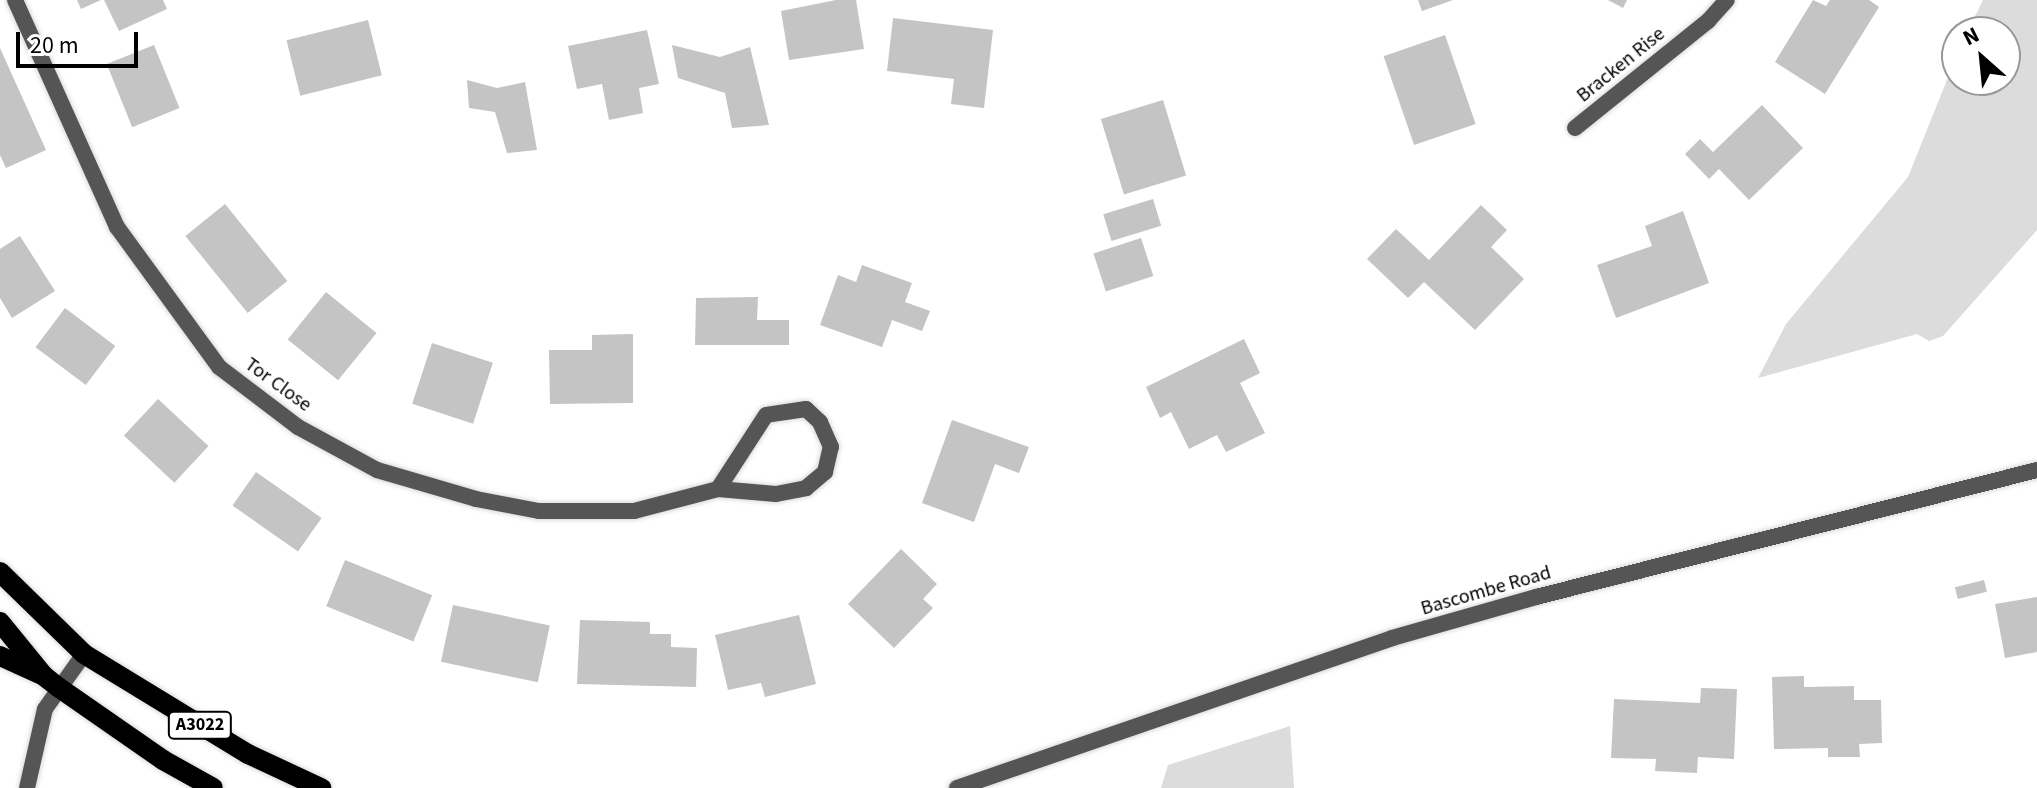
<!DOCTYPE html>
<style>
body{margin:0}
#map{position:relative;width:2037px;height:788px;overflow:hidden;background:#fff;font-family:"Source Sans 3",sans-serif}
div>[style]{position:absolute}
.green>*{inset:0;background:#dcdcdc}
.building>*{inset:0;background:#c4c4c4;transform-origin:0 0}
.roads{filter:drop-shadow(0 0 2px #dbdbdb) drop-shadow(0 0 2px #dbdbdb)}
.minor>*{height:16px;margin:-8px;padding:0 8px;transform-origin:8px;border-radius:8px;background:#555}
.primary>*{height:20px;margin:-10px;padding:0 10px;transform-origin:10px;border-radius:10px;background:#000}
span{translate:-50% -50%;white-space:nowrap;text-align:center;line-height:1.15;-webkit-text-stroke:6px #fff;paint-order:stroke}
.shield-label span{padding:2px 6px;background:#fff;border:2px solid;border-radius:6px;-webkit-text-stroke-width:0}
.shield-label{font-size:18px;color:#000;font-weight:700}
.street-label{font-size:20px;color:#000}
.north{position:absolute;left:1941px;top:16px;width:80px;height:80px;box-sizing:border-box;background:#fff;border:2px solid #999;border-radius:50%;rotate:333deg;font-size:22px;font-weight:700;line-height:32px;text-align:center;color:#000}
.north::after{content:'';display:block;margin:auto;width:28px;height:36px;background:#000;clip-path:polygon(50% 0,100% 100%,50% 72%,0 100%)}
.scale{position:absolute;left:16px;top:32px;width:122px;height:36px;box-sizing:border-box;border:4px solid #000;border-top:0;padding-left:10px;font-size:24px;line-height:28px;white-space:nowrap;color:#000;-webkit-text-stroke:6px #fff;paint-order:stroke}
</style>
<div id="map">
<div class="green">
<i style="clip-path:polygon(1983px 0,2037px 0,2037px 230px,1943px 336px,1929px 341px,1917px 334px,1758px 378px,1786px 324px,1908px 177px,1957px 55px,1957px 80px,2005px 80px,2005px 32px,1967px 32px)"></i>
<i style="clip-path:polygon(1290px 726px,1294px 788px,1161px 788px,1168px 765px)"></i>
</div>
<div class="building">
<i style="clip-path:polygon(77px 0,101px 0,81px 9px)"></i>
<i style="clip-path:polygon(104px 0,163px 0,167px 9px,119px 31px)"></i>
<i style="clip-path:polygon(836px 0,856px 0,864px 49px,789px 60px,781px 11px)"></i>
<i style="clip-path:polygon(1418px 0,1453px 0,1422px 11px)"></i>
<i style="clip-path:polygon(1608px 0,1627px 0,1623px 8px)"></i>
<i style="clip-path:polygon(1813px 0,1826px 6px,1830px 0,1869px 0,1879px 7px,1825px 94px,1775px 62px)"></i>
<i style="clip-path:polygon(893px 18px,993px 30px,984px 108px,951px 104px,954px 79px,887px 71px)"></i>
<i style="left:368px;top:20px;width:57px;height:84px;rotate:76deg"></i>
<i style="clip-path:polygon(647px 30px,659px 84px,639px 88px,643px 113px,609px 120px,602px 84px,577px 89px,568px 46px)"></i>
<i style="left:1445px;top:35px;width:94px;height:65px;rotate:71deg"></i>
<i style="left:154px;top:45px;width:68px;height:51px;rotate:68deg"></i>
<i style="clip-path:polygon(672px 45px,720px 57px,750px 47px,769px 125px,732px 128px,725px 93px,678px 78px)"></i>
<i style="clip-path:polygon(0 48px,46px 150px,6px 168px,0 155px)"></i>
<i style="clip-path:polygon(467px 80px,497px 88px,525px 82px,537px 150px,507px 153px,495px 112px,469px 108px)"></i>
<i style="left:1163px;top:100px;width:79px;height:65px;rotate:73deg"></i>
<i style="clip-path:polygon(1762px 105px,1803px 148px,1749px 200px,1719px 169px,1709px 179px,1685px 154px,1700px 139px,1713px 152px)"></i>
<i style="left:1153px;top:199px;width:28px;height:52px;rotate:73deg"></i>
<i style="left:225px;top:204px;width:99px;height:51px;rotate:51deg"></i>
<i style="clip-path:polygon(1481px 205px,1507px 230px,1491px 247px,1524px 279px,1475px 330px,1424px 282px,1408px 298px,1367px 259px,1396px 229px,1429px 260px)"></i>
<i style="clip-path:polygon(1683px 211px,1709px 283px,1616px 318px,1597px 265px,1652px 246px,1645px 226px)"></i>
<i style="clip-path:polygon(20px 236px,55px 291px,12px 318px,0 298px,0 249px)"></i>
<i style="left:1141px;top:238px;width:40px;height:50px;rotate:72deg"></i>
<i style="clip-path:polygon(862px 265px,912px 283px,905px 302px,930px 311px,922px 331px,892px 320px,882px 347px,820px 325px,838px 275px,856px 282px)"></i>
<i style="left:326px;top:292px;width:65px;height:61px;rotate:39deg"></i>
<i style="clip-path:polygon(758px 297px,757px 320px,789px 320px,789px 345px,695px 345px,696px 298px)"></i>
<i style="left:65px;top:308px;width:63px;height:49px;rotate:37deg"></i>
<i style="clip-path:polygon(633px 334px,633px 403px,550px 404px,549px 350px,592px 350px,592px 335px)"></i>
<i style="clip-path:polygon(1244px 339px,1260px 373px,1240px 383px,1265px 433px,1226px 452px,1217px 435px,1189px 449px,1171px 412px,1160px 418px,1146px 387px)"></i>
<i style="left:432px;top:343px;width:64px;height:64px;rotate:18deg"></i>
<i style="left:158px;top:399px;width:69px;height:50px;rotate:43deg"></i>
<i style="clip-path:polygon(952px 420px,1029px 447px,1019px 473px,995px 464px,974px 522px,922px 503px)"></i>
<i style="left:256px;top:472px;width:80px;height:41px;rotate:35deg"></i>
<i style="clip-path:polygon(901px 549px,937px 584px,923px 599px,933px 608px,894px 648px,848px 604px)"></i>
<i style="left:345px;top:560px;width:94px;height:50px;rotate:22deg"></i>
<i style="left:1984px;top:580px;width:12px;height:30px;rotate:76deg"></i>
<i style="clip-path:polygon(2037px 597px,2037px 652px,2005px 658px,1995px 604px)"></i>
<i style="left:453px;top:605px;width:99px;height:58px;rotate:12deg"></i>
<i style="clip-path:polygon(799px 615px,816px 684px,765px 697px,761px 683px,728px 690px,715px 635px)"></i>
<i style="clip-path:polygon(580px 620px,650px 622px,650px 634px,671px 634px,671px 647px,697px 648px,696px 687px,577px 684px)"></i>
<i style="clip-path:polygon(1804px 676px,1804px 687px,1854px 686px,1854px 700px,1881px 700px,1882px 743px,1859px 744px,1860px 757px,1828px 757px,1828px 748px,1774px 749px,1772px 677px)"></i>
<i style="clip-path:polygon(1701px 688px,1737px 689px,1734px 759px,1698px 757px,1697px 773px,1655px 771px,1656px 759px,1611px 758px,1614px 699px,1700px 703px)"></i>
</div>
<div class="roads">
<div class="minor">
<i style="left:15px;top:0;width:249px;rotate:65.8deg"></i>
<i style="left:117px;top:227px;width:173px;rotate:53.9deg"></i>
<i style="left:219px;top:367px;width:99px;rotate:37.2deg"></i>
<i style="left:298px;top:427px;width:90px;rotate:28.6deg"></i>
<i style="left:377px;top:470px;width:103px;rotate:16.3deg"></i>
<i style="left:476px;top:499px;width:64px;rotate:10.8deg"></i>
<i style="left:539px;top:511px;width:95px"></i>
<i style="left:634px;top:511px;width:87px;rotate:-14.7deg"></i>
<i style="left:718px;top:489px;width:58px;rotate:4.9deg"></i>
<i style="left:776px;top:494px;width:31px;rotate:-11deg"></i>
<i style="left:806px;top:488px;width:25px;rotate:-40deg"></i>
<i style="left:825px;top:472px;width:26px;rotate:-77deg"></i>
<i style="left:831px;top:447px;width:27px;rotate:-114deg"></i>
<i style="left:820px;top:422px;width:19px;rotate:-137deg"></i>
<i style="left:806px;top:409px;width:40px;rotate:171.5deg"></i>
<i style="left:766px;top:415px;width:88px;rotate:123deg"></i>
<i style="left:1575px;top:128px;width:171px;rotate:-38.8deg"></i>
<i style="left:1708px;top:21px;width:28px;rotate:-48deg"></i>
<i style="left:27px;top:788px;width:81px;rotate:-77.2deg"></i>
<i style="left:45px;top:709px;width:67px;rotate:-54.7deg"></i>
<i style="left:957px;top:788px;width:460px;rotate:-19deg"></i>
<i style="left:1392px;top:638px;width:150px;rotate:-15.9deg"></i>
<i style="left:1536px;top:597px;width:517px;rotate:-14.22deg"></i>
</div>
<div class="primary">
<i style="left:0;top:572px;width:117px;rotate:44.3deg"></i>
<i style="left:84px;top:654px;width:192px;rotate:31.4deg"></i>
<i style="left:248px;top:754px;width:81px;rotate:25deg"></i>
<i style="left:0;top:622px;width:70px;rotate:50.8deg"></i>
<i style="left:44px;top:676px;width:18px;rotate:38deg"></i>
<i style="left:58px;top:687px;width:128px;rotate:34.8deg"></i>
<i style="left:163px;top:760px;width:57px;rotate:29.2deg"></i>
<i style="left:0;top:656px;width:44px;rotate:24.2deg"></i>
</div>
</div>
<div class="shield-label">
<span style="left:200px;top:725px">A3022</span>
</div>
<div class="street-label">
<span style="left:1621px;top:65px;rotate:-39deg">Bracken Rise</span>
<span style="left:278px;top:385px;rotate:36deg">Tor Close</span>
<span style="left:1486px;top:591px;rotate:-16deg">Bascombe Road</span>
</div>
<div class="north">N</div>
<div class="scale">20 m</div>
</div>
